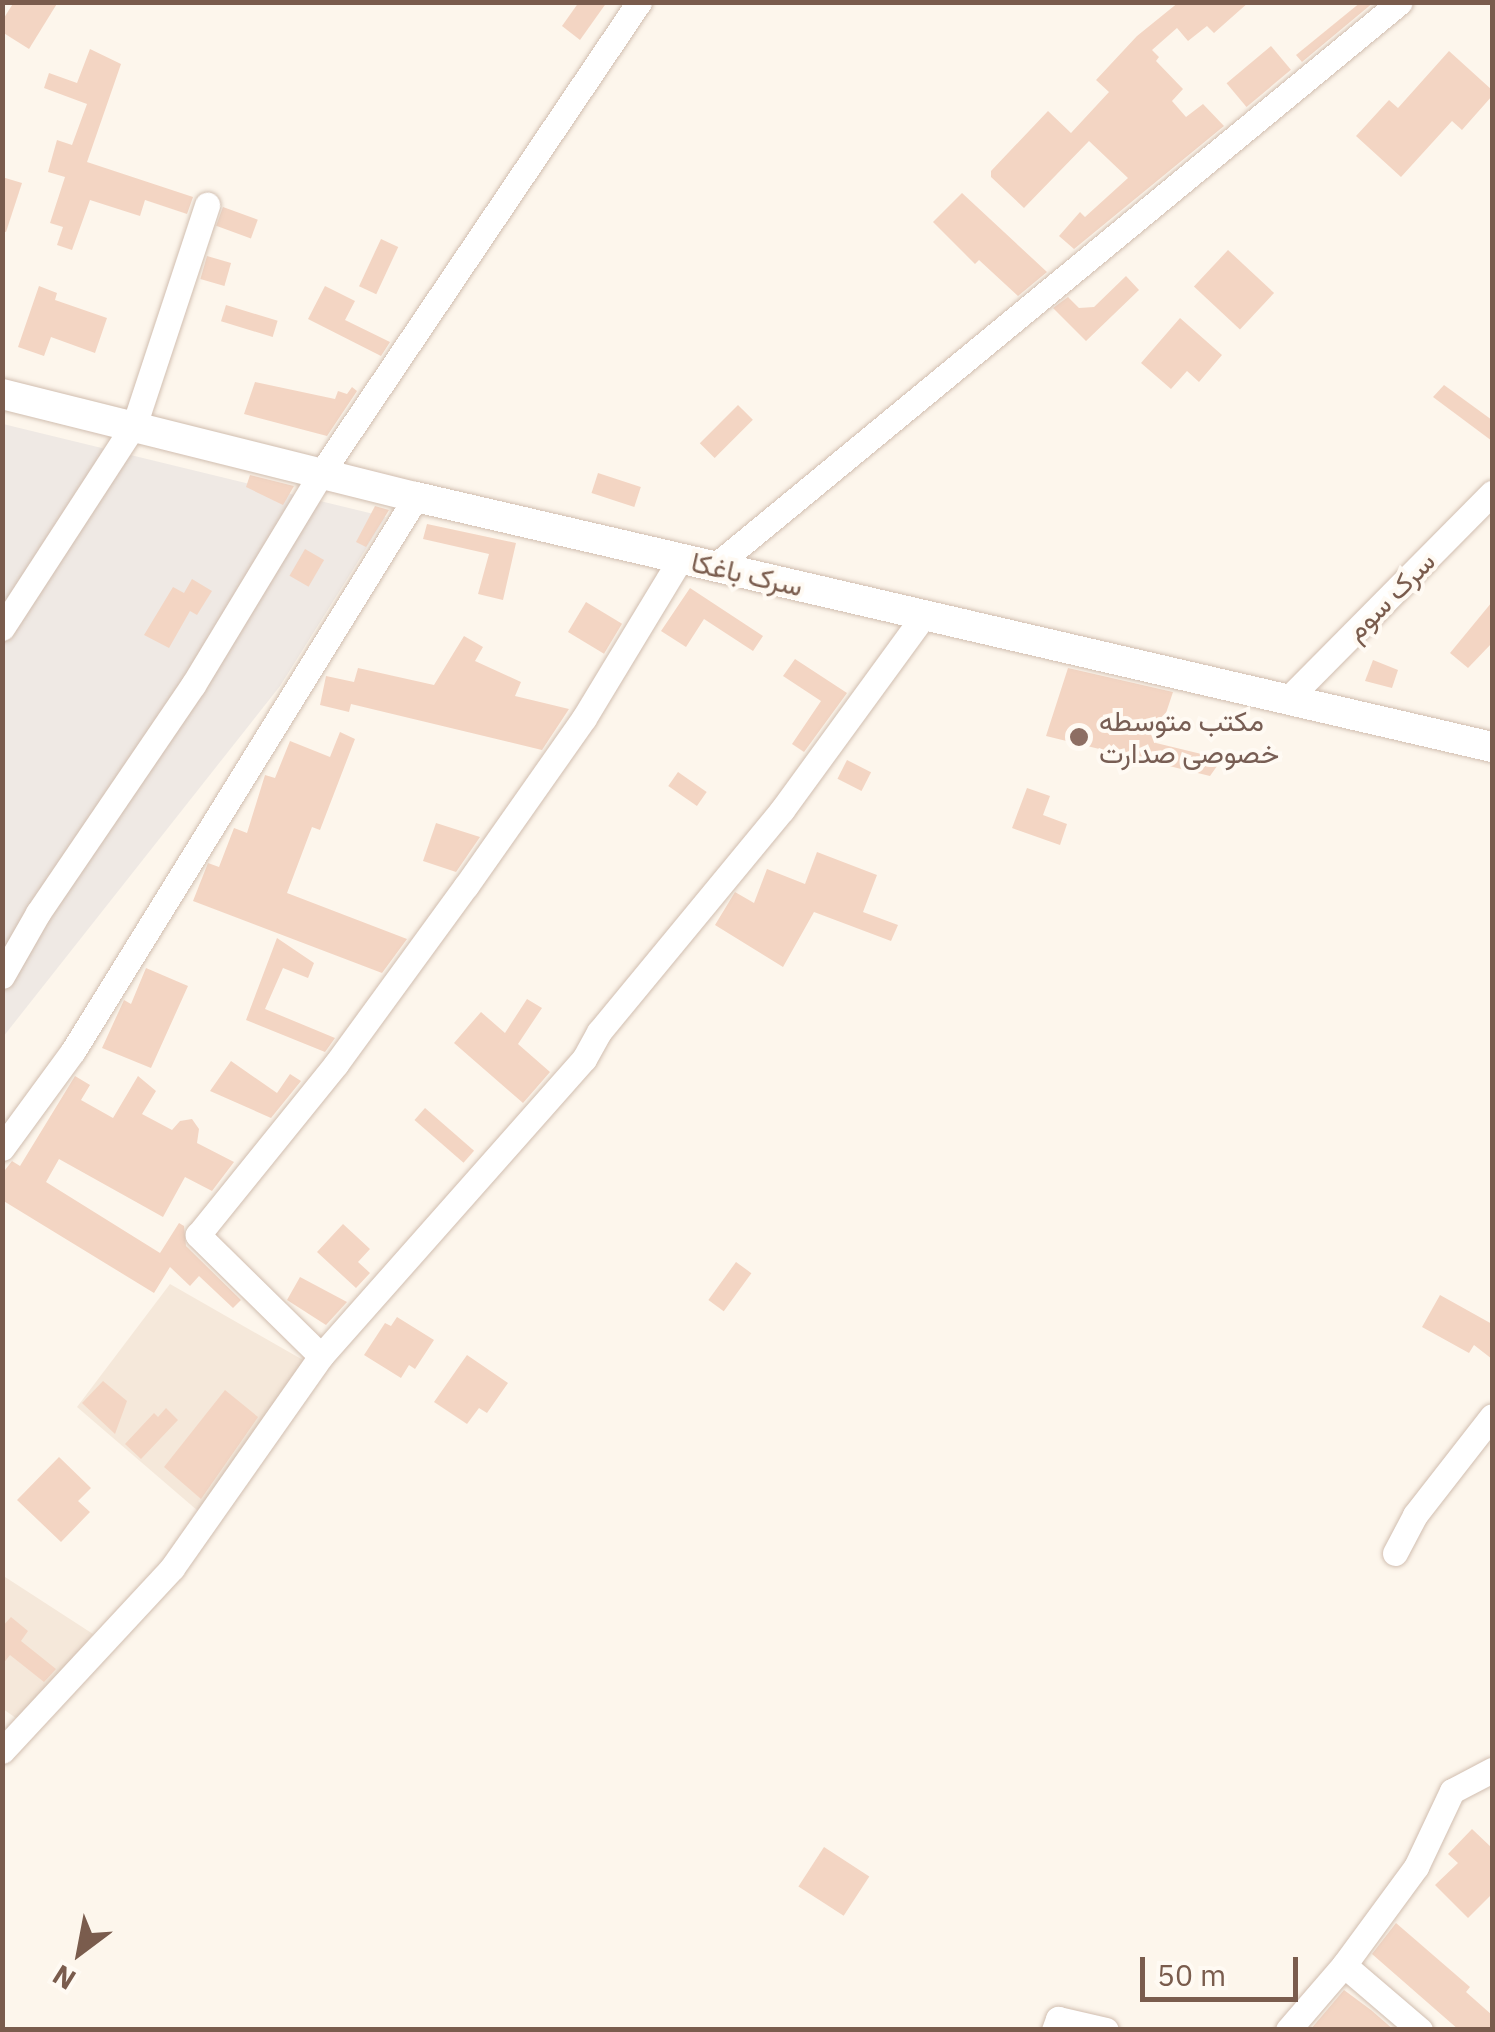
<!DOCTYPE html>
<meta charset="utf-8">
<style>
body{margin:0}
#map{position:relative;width:1495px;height:2032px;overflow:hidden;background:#fdf6ec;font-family:"IBM Plex Sans",Vazirmatn,sans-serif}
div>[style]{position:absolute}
.residential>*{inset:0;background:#f5e8da}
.industrial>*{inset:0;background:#efe9e4}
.building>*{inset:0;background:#f3d5c3;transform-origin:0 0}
.roads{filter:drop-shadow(0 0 2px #d1beb0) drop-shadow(0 0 2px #d1beb0)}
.minor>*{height:25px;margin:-12.5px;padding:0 12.5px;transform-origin:12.5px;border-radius:12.5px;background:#fff}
.tertiary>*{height:30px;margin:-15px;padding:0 15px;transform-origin:15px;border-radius:15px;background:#fff}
.dots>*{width:28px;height:28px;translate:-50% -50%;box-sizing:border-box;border:5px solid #fffaf3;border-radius:50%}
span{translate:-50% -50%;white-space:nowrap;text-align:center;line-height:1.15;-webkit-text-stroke:8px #fffaf3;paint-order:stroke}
.street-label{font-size:28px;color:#7a5c4d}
.education-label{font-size:28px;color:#785e54}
.left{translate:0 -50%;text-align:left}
.frame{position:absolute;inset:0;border:5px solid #7a5c4d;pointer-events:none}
.north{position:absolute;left:30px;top:1902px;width:100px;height:100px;-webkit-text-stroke:8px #fffaf3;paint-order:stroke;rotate:212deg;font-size:28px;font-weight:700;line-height:40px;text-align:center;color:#7a5c4d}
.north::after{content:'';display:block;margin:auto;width:35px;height:45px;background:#7a5c4d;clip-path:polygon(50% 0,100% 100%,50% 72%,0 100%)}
.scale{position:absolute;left:1140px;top:1957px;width:158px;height:45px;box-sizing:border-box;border:5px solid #7a5c4d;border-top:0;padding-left:12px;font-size:30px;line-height:35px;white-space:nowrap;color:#7a5c4d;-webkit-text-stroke:8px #fffaf3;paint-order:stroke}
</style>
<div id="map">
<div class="residential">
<i style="clip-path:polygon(170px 1284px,317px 1368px,205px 1517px,77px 1407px)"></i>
<i style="clip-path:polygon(2px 1575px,93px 1634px,23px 1723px,3px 1709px)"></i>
</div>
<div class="industrial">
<i style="clip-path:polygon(3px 424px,386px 517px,280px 686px,3px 1037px)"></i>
</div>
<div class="building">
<i style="clip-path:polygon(14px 2px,58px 2px,29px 49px,2px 32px,2px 21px)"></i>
<i style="clip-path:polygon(579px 2px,607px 2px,580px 40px,562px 26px)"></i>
<i style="clip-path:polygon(1179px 2px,1249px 2px,1214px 33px,1207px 26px,1188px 41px,1177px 28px,1152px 50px,1159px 57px,1156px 61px,1183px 89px,1172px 101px,1186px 117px,1203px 104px,1224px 126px,1074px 249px,1059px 236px,1080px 212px,1085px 217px,1128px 178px,1089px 141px,1024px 208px,991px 177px,991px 171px,1048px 111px,1071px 133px,1109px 92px,1096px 80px,1137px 36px)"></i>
<i style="clip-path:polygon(1361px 2px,1374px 2px,1302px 62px,1296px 55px)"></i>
<i style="left:1271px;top:46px;width:31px;height:58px;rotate:50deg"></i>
<i style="clip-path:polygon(90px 49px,121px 64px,87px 162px,193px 197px,187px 214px,145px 200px,140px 216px,90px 200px,72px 250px,57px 245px,63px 227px,50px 223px,65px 177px,48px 172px,57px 140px,72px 145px,87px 104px,44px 88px,49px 73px,77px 83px)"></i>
<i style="clip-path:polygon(1449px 51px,1492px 90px,1492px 96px,1462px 130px,1452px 121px,1401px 177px,1356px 136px,1389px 100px,1398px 108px)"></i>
<i style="clip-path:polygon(2px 177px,22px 183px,6px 232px,2px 231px)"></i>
<i style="clip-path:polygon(962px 193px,1047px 272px,1018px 296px,979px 260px,975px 264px,933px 222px)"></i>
<i style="left:223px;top:207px;width:37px;height:20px;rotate:20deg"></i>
<i style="left:381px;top:239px;width:19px;height:52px;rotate:25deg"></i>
<i style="left:1228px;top:250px;width:63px;height:50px;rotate:43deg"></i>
<i style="left:207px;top:256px;width:25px;height:24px;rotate:16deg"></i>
<i style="clip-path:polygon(1126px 276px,1139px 290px,1086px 341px,1053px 308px,1068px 297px,1079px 308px,1094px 307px)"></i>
<i style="clip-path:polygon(39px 286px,57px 293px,55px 300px,107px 318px,95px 353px,51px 337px,44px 356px,18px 347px)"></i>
<i style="clip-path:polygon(325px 286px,355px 301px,345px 320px,390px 342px,381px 356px,308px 319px)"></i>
<i style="left:226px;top:305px;width:54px;height:17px;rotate:17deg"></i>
<i style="clip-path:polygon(1180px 318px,1222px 355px,1199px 382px,1187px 371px,1171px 389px,1141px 363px)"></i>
<i style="clip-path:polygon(255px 382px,335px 399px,338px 391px,347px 394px,352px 387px,357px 391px,327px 436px,244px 414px)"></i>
<i style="clip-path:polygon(1444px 385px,1492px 420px,1492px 441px,1433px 397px)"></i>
<i style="left:738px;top:405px;width:21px;height:54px;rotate:45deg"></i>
<i style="left:598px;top:473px;width:45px;height:21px;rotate:18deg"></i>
<i style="clip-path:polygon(250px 475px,294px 486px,283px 505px,246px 487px)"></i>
<i style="clip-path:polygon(375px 506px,389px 510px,366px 547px,356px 542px)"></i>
<i style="clip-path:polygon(427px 524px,516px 543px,503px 600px,478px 594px,489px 554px,423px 539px)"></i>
<i style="left:305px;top:549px;width:22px;height:31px;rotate:30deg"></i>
<i style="clip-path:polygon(192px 579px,212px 591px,197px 615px,190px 611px,169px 648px,144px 635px,173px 587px,184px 593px)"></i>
<i style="clip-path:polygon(690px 588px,763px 636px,753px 651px,704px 619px,686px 647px,661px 631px)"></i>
<i style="left:586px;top:602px;width:42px;height:35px;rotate:31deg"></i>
<i style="clip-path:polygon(1492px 602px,1492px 643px,1468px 668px,1450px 653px)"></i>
<i style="clip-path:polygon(464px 636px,483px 647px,475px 661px,521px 682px,515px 696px,569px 709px,542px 750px,351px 704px,349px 712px,320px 705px,326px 676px,354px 682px,358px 668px,434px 685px)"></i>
<i style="clip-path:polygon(795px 659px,847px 693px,804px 752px,792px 744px,821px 701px,783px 676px)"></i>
<i style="clip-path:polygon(1373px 660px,1398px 670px,1392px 688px,1365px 681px)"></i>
<i style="clip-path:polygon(1068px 668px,1173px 692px,1156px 743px,1222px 759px,1210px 776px,1046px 736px)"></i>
<i style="clip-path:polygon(340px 732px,355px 739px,320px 830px,312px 827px,287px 893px,407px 939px,382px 973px,193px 901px,208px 863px,219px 867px,234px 828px,247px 833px,265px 775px,275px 778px,290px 741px,330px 757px)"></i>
<i style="left:847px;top:760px;width:27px;height:21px;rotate:27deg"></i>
<i style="left:678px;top:772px;width:35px;height:17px;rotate:35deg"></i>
<i style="clip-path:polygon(1027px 788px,1050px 796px,1043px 815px,1067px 824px,1060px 845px,1012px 828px)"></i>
<i style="clip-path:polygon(436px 823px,480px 837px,456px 872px,423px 861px)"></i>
<i style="clip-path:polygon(817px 852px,877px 875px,863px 912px,898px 925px,891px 941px,814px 912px,783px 967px,715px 925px,735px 892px,754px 903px,767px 869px,805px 884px)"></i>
<i style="clip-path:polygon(277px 938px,314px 963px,308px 978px,283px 968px,265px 1009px,335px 1038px,325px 1052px,246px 1020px)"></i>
<i style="clip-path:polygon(146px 968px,188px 986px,151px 1068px,102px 1048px,124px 1000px,131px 1004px)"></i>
<i style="clip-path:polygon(527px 999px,542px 1008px,518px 1044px,550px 1072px,523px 1103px,454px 1043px,481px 1012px,505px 1033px)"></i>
<i style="clip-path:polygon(231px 1061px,277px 1093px,290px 1074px,301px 1081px,271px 1118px,210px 1091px)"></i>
<i style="clip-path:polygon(75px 1076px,90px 1085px,81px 1100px,113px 1118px,138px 1076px,156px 1091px,142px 1114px,172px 1130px,180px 1121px,192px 1119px,199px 1129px,197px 1143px,234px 1162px,212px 1191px,185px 1177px,163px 1217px,59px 1159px,46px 1182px,160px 1253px,179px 1223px,184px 1226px,186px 1246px,241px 1300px,233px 1308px,199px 1276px,190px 1286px,170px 1267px,154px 1293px,2px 1200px,2px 1174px,12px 1161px,20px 1166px)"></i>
<i style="left:425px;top:1108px;width:65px;height:16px;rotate:41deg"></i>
<i style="clip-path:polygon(343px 1224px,370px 1249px,358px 1262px,370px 1273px,356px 1288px,317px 1252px)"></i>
<i style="left:736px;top:1262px;width:19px;height:47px;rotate:36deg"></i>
<i style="clip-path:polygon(300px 1277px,347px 1302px,326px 1325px,287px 1300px)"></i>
<i style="clip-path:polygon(1440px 1295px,1492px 1324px,1492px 1359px,1474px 1345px,1469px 1353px,1422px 1327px)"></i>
<i style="clip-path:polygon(397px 1317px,434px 1340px,415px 1369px,409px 1365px,401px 1378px,364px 1355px,385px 1323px,391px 1326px)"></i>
<i style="clip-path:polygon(467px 1355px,508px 1383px,487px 1413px,479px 1408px,467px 1424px,434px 1402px)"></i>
<i style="clip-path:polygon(103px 1381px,127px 1401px,115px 1434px,82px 1403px)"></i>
<i style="clip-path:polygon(225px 1390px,258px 1417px,201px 1499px,164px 1467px)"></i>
<i style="clip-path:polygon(166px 1408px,178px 1420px,141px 1459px,125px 1444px,154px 1413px,158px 1417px)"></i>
<i style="clip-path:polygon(59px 1457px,91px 1488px,78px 1501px,90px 1512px,61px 1542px,17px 1500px)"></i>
<i style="clip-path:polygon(11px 1617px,28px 1631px,21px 1641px,56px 1669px,44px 1682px,10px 1655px,2px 1665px,2px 1627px)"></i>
<i style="clip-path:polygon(1472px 1829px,1492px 1848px,1492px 1894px,1468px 1918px,1435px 1885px,1458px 1863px,1448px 1854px)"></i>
<i style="left:824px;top:1847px;width:54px;height:47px;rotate:33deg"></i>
<i style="clip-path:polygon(1396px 1923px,1470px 1987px,1466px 1992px,1492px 2015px,1492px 2030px,1459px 2030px,1372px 1954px)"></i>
<i style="clip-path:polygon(1344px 1990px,1371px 2010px,1394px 2030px,1310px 2030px)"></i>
</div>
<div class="roads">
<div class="minor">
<i style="left:715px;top:566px;width:887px;rotate:-39.47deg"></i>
<i style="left:2px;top:628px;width:244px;rotate:-57deg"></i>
<i style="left:135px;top:423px;width:230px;rotate:-71.7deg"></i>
<i style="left:1288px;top:699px;width:290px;rotate:-45.3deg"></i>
<i style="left:2px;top:976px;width:73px;rotate:-60.3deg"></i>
<i style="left:38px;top:913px;width:276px;rotate:-55.8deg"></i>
<i style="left:193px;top:685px;width:249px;rotate:-58.8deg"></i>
<i style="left:322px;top:472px;width:567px;rotate:-56deg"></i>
<i style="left:2px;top:1148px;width:120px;rotate:-53.8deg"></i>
<i style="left:73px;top:1051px;width:652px;rotate:-58.24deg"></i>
<i style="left:321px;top:1356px;width:173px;rotate:-135.5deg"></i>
<i style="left:198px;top:1235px;width:220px;rotate:-51.1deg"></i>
<i style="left:336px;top:1064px;width:220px;rotate:-53.9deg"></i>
<i style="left:466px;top:886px;width:205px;rotate:-54.9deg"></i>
<i style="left:584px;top:718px;width:187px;rotate:-58.8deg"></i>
<i style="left:1395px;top:1553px;width:43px;rotate:-62.2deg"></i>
<i style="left:1415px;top:1515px;width:125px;rotate:-52.1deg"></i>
<i style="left:2px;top:1751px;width:250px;rotate:-47.1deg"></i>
<i style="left:172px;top:1568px;width:259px;rotate:-54.9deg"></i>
<i style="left:321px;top:1356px;width:397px;rotate:-48.5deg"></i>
<i style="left:584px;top:1059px;width:31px;rotate:-61deg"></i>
<i style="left:599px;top:1032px;width:288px;rotate:-50.5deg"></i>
<i style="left:782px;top:810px;width:241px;rotate:-53.9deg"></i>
<i style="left:1344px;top:1965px;width:100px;rotate:40.5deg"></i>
<i style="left:1054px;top:2030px;width:12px;rotate:-70deg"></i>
<i style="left:1058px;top:2019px;width:49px;rotate:12.9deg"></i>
<i style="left:1288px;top:2030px;width:86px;rotate:-49.3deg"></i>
<i style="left:1344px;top:1965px;width:122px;rotate:-53.7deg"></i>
<i style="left:1416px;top:1867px;width:84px;rotate:-64.7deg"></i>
<i style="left:1452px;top:1791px;width:45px;rotate:-27.7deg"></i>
</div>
<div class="tertiary">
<i style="left:2px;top:394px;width:427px;rotate:14deg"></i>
<i style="left:416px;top:497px;width:1105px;rotate:13.08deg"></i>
</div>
</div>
<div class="dots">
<i style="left:1079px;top:737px;background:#8d6e63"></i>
</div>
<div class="street-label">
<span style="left:747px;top:574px;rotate:13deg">سرک باغکا</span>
<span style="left:1390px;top:596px;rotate:-45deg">سرک سوم</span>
</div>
<div class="education-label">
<span class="left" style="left:1099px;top:737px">مکتب متوسطه<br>خصوصی صدارت</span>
</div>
<div class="frame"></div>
<div class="north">N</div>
<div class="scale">50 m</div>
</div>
